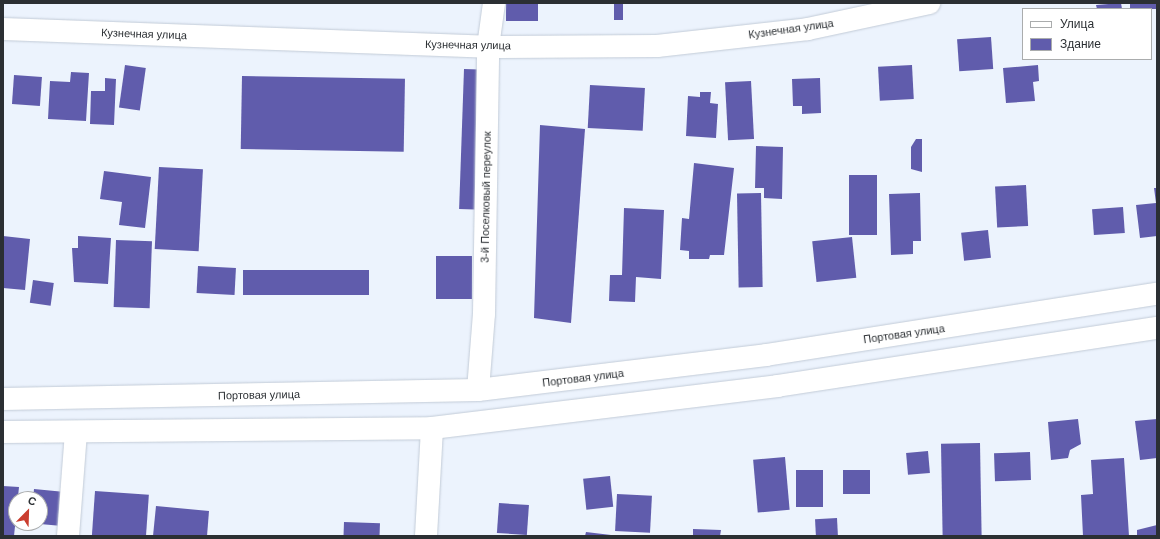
<!DOCTYPE html>
<meta charset="utf-8">
<style>
body{margin:0}
#map{position:relative;width:1160px;height:539px;overflow:hidden;background:#ecf3fd;font-family:Arial,sans-serif}
div>[style]{position:absolute}
.building>*{inset:0;background:#605cac;transform-origin:0 0}
.roads{filter:drop-shadow(0 0 1px #c2cbd7) drop-shadow(0 0 1px #c2cbd7)}
.street>*{height:22px;margin:-11px;padding:0 11px;transform-origin:11px;border-radius:11px;background:#fff}
.primary>*{height:22px;margin:-11px;padding:0 11px;transform-origin:11px;border-radius:11px;background:#fff}
span{translate:-50% -50%;white-space:nowrap;text-align:center;line-height:1.15;-webkit-text-stroke:4px #fff;paint-order:stroke}
.street-label{font-size:11px;color:#2b2f33}
.frame{position:absolute;inset:0;border:4px solid #2b2f33;pointer-events:none}
.legend{position:absolute;left:1022px;top:8px;width:130px;height:52px;box-sizing:border-box;background:#fff;border:1px solid #aaacad;margin:0;padding:5px 7px;list-style:none;font-size:12px;color:#2b2f33}
.legend li{display:flex;align-items:center;gap:8px;height:20px}
.legend b{width:20px;border:1px solid #aaacad}
.north{position:absolute;left:8px;top:491px;width:40px;height:40px;box-sizing:border-box;background:#fff;border:1px solid #aaacad;border-radius:50%;rotate:23deg;font-size:11px;font-weight:700;line-height:16px;text-align:center;color:#2b2f33}
.north::after{content:'';display:block;margin:auto;width:14px;height:18px;background:#ca3d2f;clip-path:polygon(50% 0,100% 100%,50% 72%,0 100%)}
</style>
<div id="map">
<div class="building">
<i style="left:506px;top:3px;width:32px;height:18px"></i>
<i style="left:614px;top:3px;width:9px;height:17px"></i>
<i style="clip-path:polygon(1121px 3px,1122px 9px,1097px 9px,1096px 5px)"></i>
<i style="left:1130px;top:3px;width:27px;height:6px"></i>
<i style="left:991px;top:37px;width:32px;height:34px;rotate:86deg"></i>
<i style="left:125px;top:65px;width:21px;height:43px;rotate:8deg"></i>
<i style="left:912px;top:65px;width:34px;height:34px;rotate:87deg"></i>
<i style="clip-path:polygon(1038px 65px,1039px 81px,1033px 82px,1035px 101px,1006px 103px,1003px 68px)"></i>
<i style="left:464px;top:69px;width:23px;height:140px;rotate:2deg"></i>
<i style="clip-path:polygon(71px 72px,89px 73px,86px 121px,48px 119px,50px 81px,70px 82px)"></i>
<i style="left:14px;top:75px;width:28px;height:29px;rotate:4deg"></i>
<i style="left:242px;top:76px;width:163px;height:73px;rotate:1deg"></i>
<i style="clip-path:polygon(105px 78px,116px 79px,114px 125px,90px 124px,91px 91px,105px 91px)"></i>
<i style="clip-path:polygon(820px 78px,821px 113px,802px 114px,802px 106px,793px 106px,792px 79px)"></i>
<i style="left:751px;top:81px;width:58px;height:26px;rotate:87deg"></i>
<i style="left:590px;top:85px;width:55px;height:43px;rotate:3deg"></i>
<i style="clip-path:polygon(700px 92px,711px 92px,710px 103px,718px 104px,716px 138px,686px 136px,688px 96px,700px 97px)"></i>
<i style="clip-path:polygon(540px 125px,585px 129px,571px 323px,534px 318px)"></i>
<i style="clip-path:polygon(916px 139px,922px 139px,922px 172px,911px 169px,911px 147px)"></i>
<i style="clip-path:polygon(756px 146px,783px 147px,782px 199px,764px 198px,764px 188px,755px 188px)"></i>
<i style="clip-path:polygon(694px 163px,734px 168px,724px 255px,710px 255px,709px 259px,689px 259px,689px 251px,680px 250px,682px 218px,689px 219px)"></i>
<i style="left:159px;top:167px;width:44px;height:82px;rotate:3deg"></i>
<i style="clip-path:polygon(104px 171px,151px 177px,145px 228px,119px 225px,122px 202px,100px 199px)"></i>
<i style="left:849px;top:175px;width:28px;height:60px"></i>
<i style="left:1026px;top:185px;width:41px;height:31px;rotate:87deg"></i>
<i style="clip-path:polygon(1154px 188px,1157px 188px,1157px 236px,1140px 238px,1136px 205px,1156px 203px)"></i>
<i style="left:761px;top:193px;width:94px;height:24px;rotate:89deg"></i>
<i style="clip-path:polygon(920px 193px,921px 241px,913px 241px,913px 254px,891px 255px,889px 194px)"></i>
<i style="left:1123px;top:207px;width:26px;height:31px;rotate:86deg"></i>
<i style="clip-path:polygon(624px 208px,664px 210px,661px 279px,636px 277px,635px 302px,609px 301px,610px 275px,622px 275px)"></i>
<i style="left:988px;top:230px;width:28px;height:27px;rotate:84deg"></i>
<i style="clip-path:polygon(3px 236px,30px 239px,25px 290px,3px 288px)"></i>
<i style="clip-path:polygon(78px 236px,111px 238px,108px 284px,74px 282px,72px 248px,78px 248px)"></i>
<i style="left:852px;top:237px;width:41px;height:40px;rotate:84deg"></i>
<i style="left:116px;top:240px;width:36px;height:67px;rotate:2deg"></i>
<i style="left:436px;top:256px;width:36px;height:43px"></i>
<i style="left:198px;top:266px;width:38px;height:27px;rotate:3deg"></i>
<i style="left:243px;top:270px;width:126px;height:25px"></i>
<i style="left:33px;top:280px;width:21px;height:23px;rotate:8deg"></i>
<i style="clip-path:polygon(1078px 419px,1081px 444px,1070px 450px,1068px 458px,1051px 460px,1048px 422px)"></i>
<i style="clip-path:polygon(1157px 419px,1157px 458px,1140px 460px,1135px 421px)"></i>
<i style="left:980px;top:443px;width:93px;height:39px;rotate:89deg"></i>
<i style="left:928px;top:451px;width:22px;height:22px;rotate:85deg"></i>
<i style="left:1030px;top:452px;width:28px;height:36px;rotate:88deg"></i>
<i style="left:785px;top:457px;width:53px;height:32px;rotate:85deg"></i>
<i style="clip-path:polygon(1124px 458px,1129px 536px,1083px 536px,1081px 495px,1093px 494px,1091px 460px)"></i>
<i style="left:796px;top:470px;width:27px;height:37px"></i>
<i style="left:843px;top:470px;width:27px;height:24px"></i>
<i style="left:610px;top:476px;width:31px;height:27px;rotate:84deg"></i>
<i style="clip-path:polygon(3px 486px,19px 487px,14px 536px,3px 536px)"></i>
<i style="clip-path:polygon(34px 489px,65px 492px,62px 526px,40px 524px,40px 499px,33px 499px)"></i>
<i style="left:95px;top:491px;width:54px;height:45px;rotate:4deg"></i>
<i style="left:617px;top:494px;width:35px;height:37px;rotate:3deg"></i>
<i style="left:499px;top:503px;width:30px;height:30px;rotate:4deg"></i>
<i style="clip-path:polygon(156px 506px,209px 511px,207px 536px,153px 536px)"></i>
<i style="left:837px;top:518px;width:18px;height:22px;rotate:87deg"></i>
<i style="left:344px;top:522px;width:36px;height:14px;rotate:2deg"></i>
<i style="clip-path:polygon(1157px 525px,1157px 536px,1137px 536px,1137px 530px)"></i>
<i style="clip-path:polygon(693px 529px,721px 530px,720px 536px,693px 536px)"></i>
<i style="clip-path:polygon(586px 532px,611px 535px,611px 536px,585px 536px)"></i>
</div>
<div class="roads">
<div class="street">
<i style="left:3px;top:29px;width:485px;rotate:2.1deg"></i>
<i style="left:488px;top:47px;width:169px;rotate:-0.3deg"></i>
<i style="left:657px;top:46px;width:152px;rotate:-6.4deg"></i>
<i style="left:808px;top:29px;width:124px;rotate:-12.1deg"></i>
<i style="left:478px;top:390px;width:76px;rotate:-85.5deg"></i>
<i style="left:484px;top:314px;width:267px;rotate:-89.1deg"></i>
<i style="left:488px;top:47px;width:44px;rotate:-82.2deg"></i>
<i style="left:68px;top:536px;width:103px;rotate:-85.6deg"></i>
<i style="left:426px;top:536px;width:108px;rotate:-86.8deg"></i>
</div>
<div class="primary">
<i style="left:3px;top:399px;width:475px;rotate:-1.1deg"></i>
<i style="left:478px;top:390px;width:290px;rotate:-6.9deg"></i>
<i style="left:766px;top:355px;width:396px;rotate:-8.9deg"></i>
<i style="left:3px;top:432px;width:429px;rotate:-0.5deg"></i>
<i style="left:432px;top:428px;width:348px;rotate:-6.9deg"></i>
<i style="left:777px;top:386px;width:384px;rotate:-8.7deg"></i>
</div>
</div>
<div class="street-label">
<span style="left:791px;top:29px;rotate:-8deg">Кузнечная улица</span>
<span style="left:144px;top:34px;rotate:2deg">Кузнечная улица</span>
<span style="left:468px;top:45px;rotate:1deg">Кузнечная улица</span>
<span style="left:486px;top:197px;rotate:-89deg">3-й Поселковый переулок</span>
<span style="left:904px;top:334px;rotate:-8deg">Портовая улица</span>
<span style="left:583px;top:378px;rotate:-7deg">Портовая улица</span>
<span style="left:259px;top:395px;rotate:-1deg">Портовая улица</span>
</div>
<div class="frame"></div>
<ul class="legend">
<li><b style="height:5px;background:#fff"></b>Улица</li>
<li><b style="height:11px;background:#605cac"></b>Здание</li>
</ul>
<div class="north">С</div>
</div>
